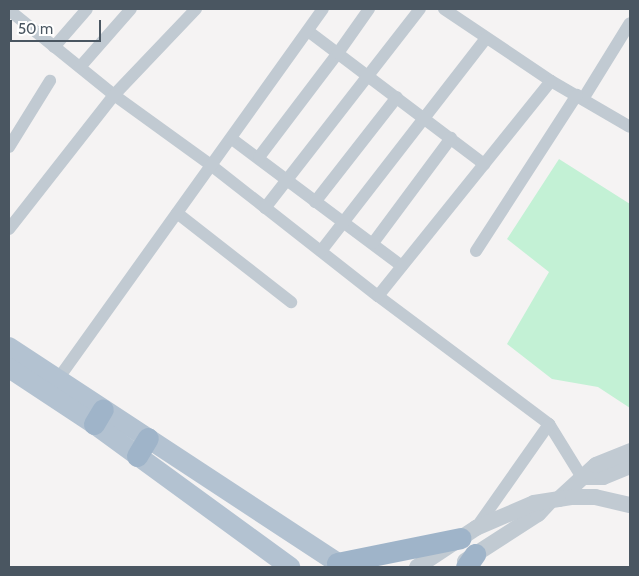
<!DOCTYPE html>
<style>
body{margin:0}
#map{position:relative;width:639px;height:576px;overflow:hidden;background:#f5f3f3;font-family:Cabin,sans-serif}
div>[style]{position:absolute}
.green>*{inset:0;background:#c3f1d5}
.minor>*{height:12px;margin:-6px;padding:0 6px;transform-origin:6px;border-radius:6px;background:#c1cad2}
.tertiary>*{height:16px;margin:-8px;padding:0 8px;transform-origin:8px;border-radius:8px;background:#c1cad2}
.primary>*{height:20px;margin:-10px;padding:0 10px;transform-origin:10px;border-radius:10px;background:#b3c2d1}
.trunk>*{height:21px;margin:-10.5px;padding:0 10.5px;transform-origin:10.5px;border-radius:10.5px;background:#9fb4c9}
span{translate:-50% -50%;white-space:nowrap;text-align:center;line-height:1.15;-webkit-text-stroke:5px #fff;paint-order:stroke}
.frame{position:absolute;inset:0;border:10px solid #4a5661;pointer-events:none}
.scale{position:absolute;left:10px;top:20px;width:91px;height:22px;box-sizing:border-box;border:2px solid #4a5661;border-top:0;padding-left:6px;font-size:15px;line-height:18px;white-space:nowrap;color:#4a5661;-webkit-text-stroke:4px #fff;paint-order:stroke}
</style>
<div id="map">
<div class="green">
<i style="clip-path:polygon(559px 159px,630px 204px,630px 408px,598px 387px,552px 379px,507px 344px,549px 272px,507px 239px)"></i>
</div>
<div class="minor">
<i style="left:444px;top:9px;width:129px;rotate:33.9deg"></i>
<i style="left:551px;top:81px;width:91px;rotate:30.2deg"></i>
<i style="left:9px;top:10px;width:135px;rotate:39deg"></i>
<i style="left:114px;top:95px;width:121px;rotate:35.9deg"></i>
<i style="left:212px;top:166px;width:211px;rotate:38.1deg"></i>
<i style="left:378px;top:296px;width:214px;rotate:36.8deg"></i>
<i style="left:549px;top:424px;width:65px;rotate:58.3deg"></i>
<i style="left:308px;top:31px;width:221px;rotate:37.1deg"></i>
<i style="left:54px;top:47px;width:50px;rotate:-49deg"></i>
<i style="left:80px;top:67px;width:77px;rotate:-48.7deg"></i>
<i style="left:583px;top:99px;width:89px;rotate:-58.3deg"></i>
<i style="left:232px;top:139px;width:212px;rotate:36.8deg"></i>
<i style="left:9px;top:147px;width:78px;rotate:-58.2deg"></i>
<i style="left:259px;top:157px;width:131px;rotate:-52.8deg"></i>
<i style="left:338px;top:53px;width:54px;rotate:-54.8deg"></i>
<i style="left:315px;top:202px;width:133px;rotate:-52deg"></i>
<i style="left:265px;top:208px;width:252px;rotate:-52.1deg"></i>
<i style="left:177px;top:213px;width:145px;rotate:38deg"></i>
<i style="left:9px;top:229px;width:170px;rotate:-51.9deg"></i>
<i style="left:114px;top:95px;width:119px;rotate:-46.4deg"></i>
<i style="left:373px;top:243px;width:131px;rotate:-53.4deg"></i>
<i style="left:321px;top:251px;width:269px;rotate:-52.2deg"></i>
<i style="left:476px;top:251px;width:186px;rotate:-57.1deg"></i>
<i style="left:378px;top:296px;width:276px;rotate:-51.2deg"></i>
<i style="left:58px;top:379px;width:455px;rotate:-54.4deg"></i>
<i style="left:476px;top:528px;width:127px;rotate:-54.9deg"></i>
</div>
<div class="tertiary">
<i style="left:585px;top:477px;width:18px"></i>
<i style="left:603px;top:477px;width:29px;rotate:-22deg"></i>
<i style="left:559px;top:499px;width:50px;rotate:-42.6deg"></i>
<i style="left:596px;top:465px;width:37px;rotate:-22deg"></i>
<i style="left:465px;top:561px;width:87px;rotate:-32.8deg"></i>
<i style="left:538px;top:514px;width:16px;rotate:-47deg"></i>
<i style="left:417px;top:567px;width:71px;rotate:-33.5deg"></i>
<i style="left:476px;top:528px;width:63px;rotate:-23.3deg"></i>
<i style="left:534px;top:503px;width:39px;rotate:-9deg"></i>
<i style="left:573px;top:497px;width:22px"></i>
<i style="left:595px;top:497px;width:36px;rotate:13deg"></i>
</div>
<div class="primary">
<i style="left:9px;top:347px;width:401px;rotate:33.3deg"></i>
<i style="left:9px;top:368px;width:102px;rotate:33.4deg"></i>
<i style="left:94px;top:424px;width:243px;rotate:36.1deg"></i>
</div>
<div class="trunk">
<i style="left:94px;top:424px;width:17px;rotate:-59deg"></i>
<i style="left:137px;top:456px;width:21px;rotate:-59deg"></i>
<i style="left:337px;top:563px;width:126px;rotate:-11.4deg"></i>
<i style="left:466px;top:567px;width:16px;rotate:-55deg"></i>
</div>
<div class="frame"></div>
<div class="scale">50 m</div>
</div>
